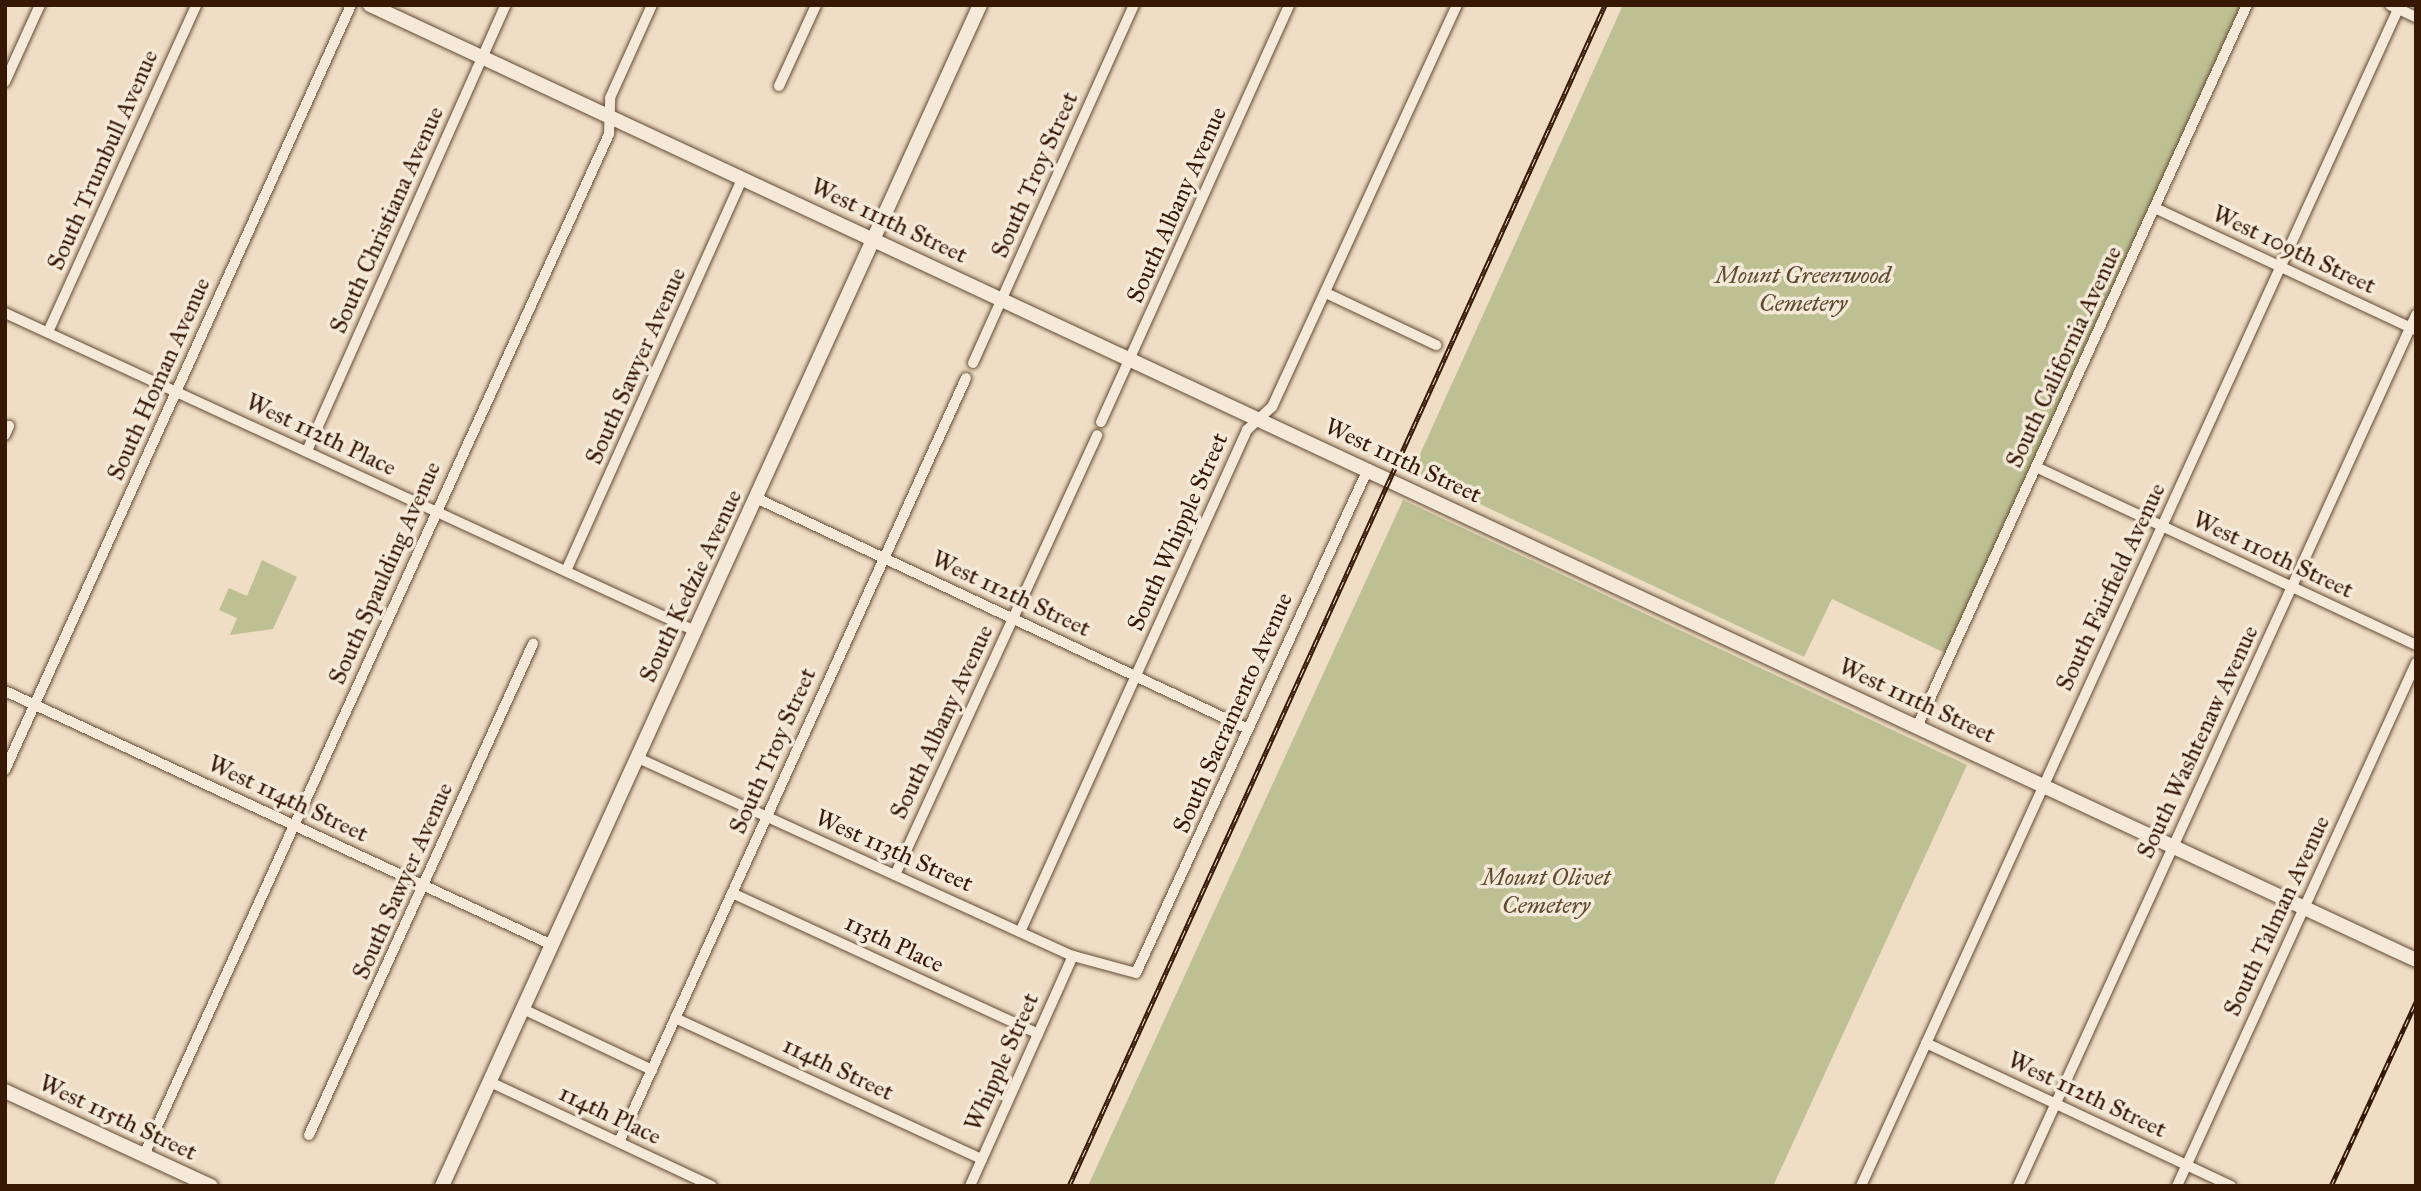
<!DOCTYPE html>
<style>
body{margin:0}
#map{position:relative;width:2421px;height:1191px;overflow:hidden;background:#efdec5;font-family:"IM FELL Great Primer",serif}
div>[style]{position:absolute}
.green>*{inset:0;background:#bcc092}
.roads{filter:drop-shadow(0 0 2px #644a34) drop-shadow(0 0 2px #644a34)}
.street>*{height:10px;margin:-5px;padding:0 5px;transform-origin:5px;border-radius:5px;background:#f5ead9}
.secondary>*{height:14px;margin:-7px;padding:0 7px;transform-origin:7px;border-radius:7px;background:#f5ead9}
.rail>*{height:5px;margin-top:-2.5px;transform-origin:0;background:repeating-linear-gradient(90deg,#f5ead9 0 8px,#361804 0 16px);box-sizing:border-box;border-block:2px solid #361804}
span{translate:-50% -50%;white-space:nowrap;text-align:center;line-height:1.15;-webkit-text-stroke:7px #f5ead9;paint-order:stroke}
.street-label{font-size:24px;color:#361804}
.park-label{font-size:24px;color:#5e4a2f;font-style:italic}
.frame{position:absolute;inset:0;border:7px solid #361804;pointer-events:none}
</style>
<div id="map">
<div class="green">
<i style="clip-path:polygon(1623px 5px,2242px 5px,1947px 654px,1832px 599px,1804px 657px,1412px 472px)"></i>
<i style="clip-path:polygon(1403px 500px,1967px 765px,1773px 1186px,1088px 1186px)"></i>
<i style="clip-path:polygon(262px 560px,297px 577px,273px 629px,230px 635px,237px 618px,219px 610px,229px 588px,247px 596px)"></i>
</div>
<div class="roads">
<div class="street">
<i style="left:2390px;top:5px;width:29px;rotate:25deg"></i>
<i style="left:5px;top:82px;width:85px;rotate:-65.6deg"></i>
<i style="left:779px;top:86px;width:89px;rotate:-65.4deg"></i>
<i style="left:2155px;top:208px;width:288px;rotate:25.1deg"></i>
<i style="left:1326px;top:293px;width:122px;rotate:25.3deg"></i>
<i style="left:5px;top:313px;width:760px;rotate:24.74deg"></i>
<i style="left:48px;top:332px;width:359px;rotate:-65.6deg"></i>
<i style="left:973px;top:363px;width:393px;rotate:-65.8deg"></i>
<i style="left:1101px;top:422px;width:457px;rotate:-65.7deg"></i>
<i style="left:5px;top:435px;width:10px;rotate:-66deg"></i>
<i style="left:307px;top:451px;width:488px;rotate:-66deg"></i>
<i style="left:2036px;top:467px;width:420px;rotate:25.1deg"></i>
<i style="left:756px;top:498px;width:544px;rotate:25.15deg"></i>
<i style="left:566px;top:571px;width:431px;rotate:-65.8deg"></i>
<i style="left:5px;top:691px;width:603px;rotate:24.91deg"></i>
<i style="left:1917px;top:727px;width:794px;rotate:-65.44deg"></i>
<i style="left:638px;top:758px;width:478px;rotate:24.5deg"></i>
<i style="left:1073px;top:956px;width:65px;rotate:15.1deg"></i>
<i style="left:1136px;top:973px;width:555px;rotate:-65.28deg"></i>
<i style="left:5px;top:770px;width:840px;rotate:-65.66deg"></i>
<i style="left:895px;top:875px;width:484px;rotate:-65.3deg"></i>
<i style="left:732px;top:893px;width:337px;rotate:24.7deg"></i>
<i style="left:1020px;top:932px;width:551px;rotate:-65.67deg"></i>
<i style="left:1247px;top:430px;width:34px;rotate:-43deg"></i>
<i style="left:1272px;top:407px;width:443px;rotate:-65.3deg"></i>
<i style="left:523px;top:1009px;width:143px;rotate:25.3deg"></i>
<i style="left:675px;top:1018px;width:338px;rotate:24.7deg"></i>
<i style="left:1926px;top:1043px;width:337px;rotate:25.1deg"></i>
<i style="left:490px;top:1082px;width:245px;rotate:25.1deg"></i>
<i style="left:309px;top:1135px;width:540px;rotate:-65.48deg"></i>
<i style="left:619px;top:1142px;width:839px;rotate:-65.57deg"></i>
<i style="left:144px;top:1155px;width:1122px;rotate:-65.51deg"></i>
<i style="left:609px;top:134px;width:36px;rotate:-88deg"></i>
<i style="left:610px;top:98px;width:102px;rotate:-65.7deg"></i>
<i style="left:970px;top:1186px;width:252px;rotate:-65.9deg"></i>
<i style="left:1861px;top:1186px;width:1298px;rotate:-65.47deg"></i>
<i style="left:2018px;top:1186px;width:958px;rotate:-65.44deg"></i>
<i style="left:2177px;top:1186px;width:575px;rotate:-65.44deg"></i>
</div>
<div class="secondary">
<i style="left:370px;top:5px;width:2258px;rotate:25.02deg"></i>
<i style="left:5px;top:1091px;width:227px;rotate:24.8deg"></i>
<i style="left:442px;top:1186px;width:1298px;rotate:-65.51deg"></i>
</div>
</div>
<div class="rail">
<i style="left:1069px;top:1186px;width:1297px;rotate:-65.59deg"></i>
<i style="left:2331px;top:1186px;width:203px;rotate:-65.2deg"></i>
</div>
<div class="street-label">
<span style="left:103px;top:160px;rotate:-66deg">South Trumbull Avenue</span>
<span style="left:1035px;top:175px;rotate:-66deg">South Troy Street</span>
<span style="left:1177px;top:205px;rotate:-66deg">South Albany Avenue</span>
<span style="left:387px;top:220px;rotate:-66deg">South Christiana Avenue</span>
<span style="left:889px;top:221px;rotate:25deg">West 111th Street</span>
<span style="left:2294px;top:250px;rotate:25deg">West 109th Street</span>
<span style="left:2064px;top:357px;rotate:-65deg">South California Avenue</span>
<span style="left:636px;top:366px;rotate:-66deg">South Sawyer Avenue</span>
<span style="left:159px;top:379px;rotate:-66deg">South Homan Avenue</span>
<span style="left:321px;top:435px;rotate:25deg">West 112th Place</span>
<span style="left:1403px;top:461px;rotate:25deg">West 111th Street</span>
<span style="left:1178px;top:532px;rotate:-66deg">South Whipple Street</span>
<span style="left:2273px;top:555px;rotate:25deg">West 110th Street</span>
<span style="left:385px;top:573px;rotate:-66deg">South Spaulding Avenue</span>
<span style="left:691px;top:586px;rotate:-65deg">South Kedzie Avenue</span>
<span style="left:2111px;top:587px;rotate:-65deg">South Fairfield Avenue</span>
<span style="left:1011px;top:594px;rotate:25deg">West 112th Street</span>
<span style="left:1917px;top:701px;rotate:25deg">West 111th Street</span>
<span style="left:1233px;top:713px;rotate:-66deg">South Sacramento Avenue</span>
<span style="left:942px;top:722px;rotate:-65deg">South Albany Avenue</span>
<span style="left:2198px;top:742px;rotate:-65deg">South Washtenaw Avenue</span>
<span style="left:773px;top:751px;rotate:-66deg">South Troy Street</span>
<span style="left:288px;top:799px;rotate:25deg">West 114th Street</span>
<span style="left:894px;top:851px;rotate:24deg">West 113th Street</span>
<span style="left:403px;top:881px;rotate:-66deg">South Sawyer Avenue</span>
<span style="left:2277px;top:916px;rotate:-65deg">South Talman Avenue</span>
<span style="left:894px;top:944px;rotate:25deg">113th Place</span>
<span style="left:1002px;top:1062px;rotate:-66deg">Whipple Street</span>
<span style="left:838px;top:1069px;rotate:25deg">114th Street</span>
<span style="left:2087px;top:1095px;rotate:25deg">West 112th Street</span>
<span style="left:610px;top:1115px;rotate:25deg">114th Place</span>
<span style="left:118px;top:1118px;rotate:25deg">West 115th Street</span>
</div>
<div class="park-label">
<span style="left:1803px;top:290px">Mount Greenwood<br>Cemetery</span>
<span style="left:1546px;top:892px">Mount Olivet<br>Cemetery</span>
</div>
<div class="frame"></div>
</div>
